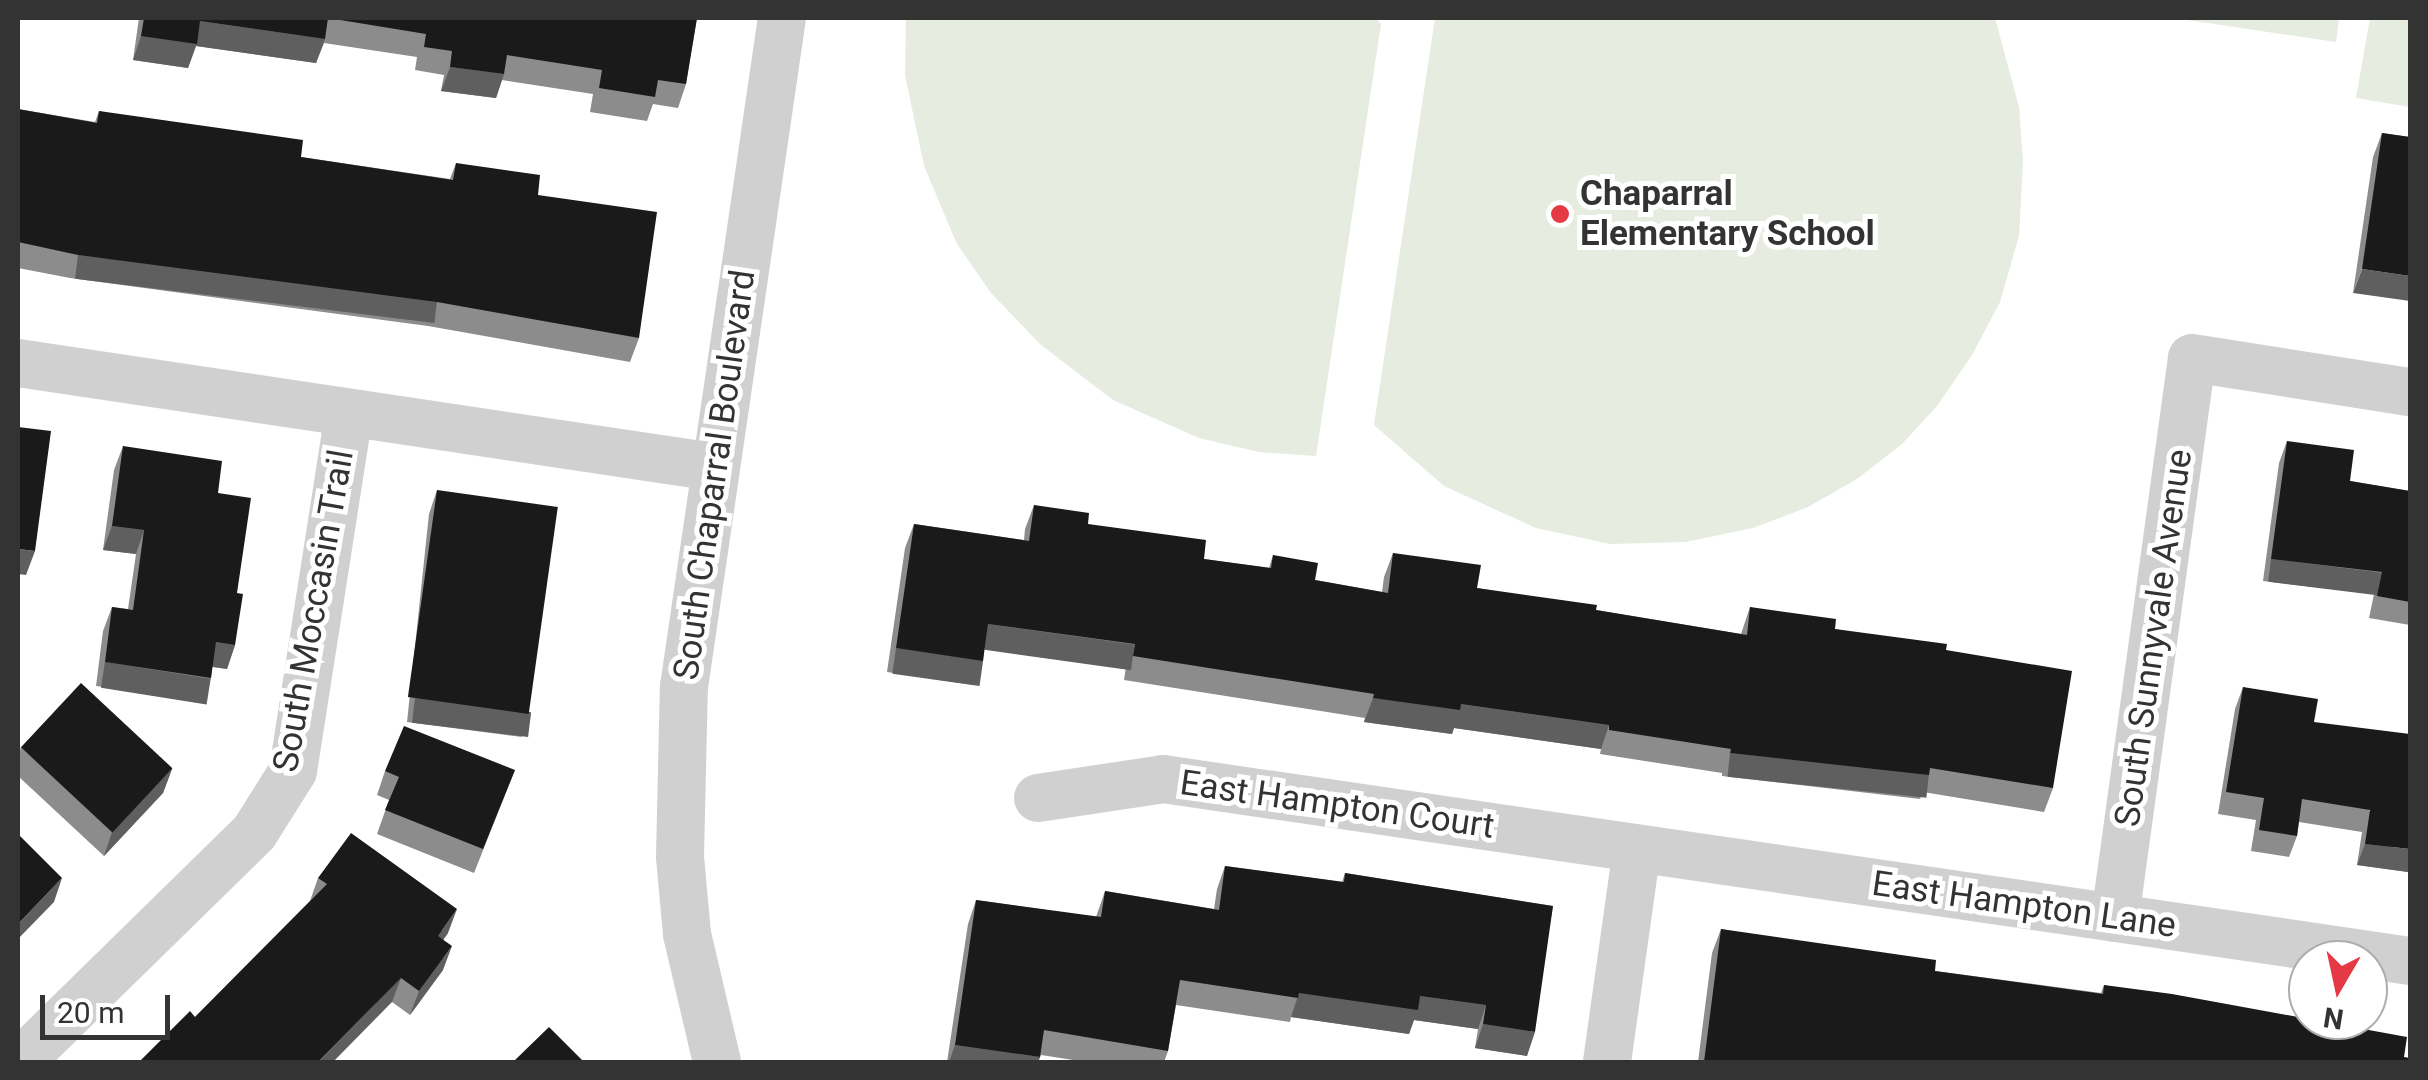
<!DOCTYPE html>
<style>
body{margin:0}
#map{position:relative;width:2428px;height:1080px;overflow:hidden;background:#fff;font-family:Roboto,sans-serif}
div>[style]{position:absolute}
.green>*{inset:0;background:#e6ecdf}
.minor>*{height:48px;margin:-24px;padding:0 24px;transform-origin:24px;border-radius:24px;background:#d0d0d0}
.wall>*{inset:0;background:#8c8c8c}
.shaded-wall>*{inset:0;background:#5f5f5f;transform-origin:0 0}
.building>*{inset:0;background:#1a1a1a;transform-origin:0 0}
.dots>*{width:28px;height:28px;translate:-50% -50%;box-sizing:border-box;border:5px solid #fff;border-radius:50%}
span{translate:-50% -50%;white-space:nowrap;text-align:center;line-height:1.15;-webkit-text-stroke:10px #fff;paint-order:stroke}
.poi-label{font-size:35px;color:#333;font-weight:700}
.left{translate:0 -50%;text-align:left}
.street-label{font-size:35px;color:#333}
.frame{position:absolute;inset:0;border:20px solid #333;pointer-events:none}
.north{position:absolute;left:2288px;top:940px;width:100px;height:100px;box-sizing:border-box;background:#fff;border:2px solid #adadad;border-radius:50%;rotate:189deg;font-size:28px;font-weight:700;line-height:40px;text-align:center;color:#333}
.north::after{content:'';display:block;margin:auto;width:35px;height:45px;background:#e63946;clip-path:polygon(50% 0,100% 100%,50% 72%,0 100%)}
.scale{position:absolute;left:40px;top:995px;width:130px;height:45px;box-sizing:border-box;border:5px solid #333;border-top:0;padding-left:12px;font-size:30px;line-height:35px;white-space:nowrap;color:#333;-webkit-text-stroke:8px #fff;paint-order:stroke}
</style>
<div id="map">
<div class="green">
<i style="clip-path:polygon(906px 18px,1376px 18px,1381px 24px,1316px 456px,1259px 452px,1199px 438px,1113px 400px,1041px 345px,991px 293px,957px 244px,924px 166px,905px 75px)"></i>
<i style="clip-path:polygon(1435px 18px,1995px 18px,2019px 107px,2023px 161px,2019px 236px,2000px 302px,1972px 355px,1937px 406px,1902px 444px,1857px 479px,1808px 507px,1753px 528px,1685px 542px,1610px 544px,1536px 528px,1444px 486px,1374px 425px)"></i>
<i style="clip-path:polygon(2174px 18px,2339px 18px,2336px 42px)"></i>
<i style="clip-path:polygon(2370px 18px,2410px 18px,2410px 107px,2356px 98px)"></i>
</div>
<div class="minor">
<i style="left:18px;top:363px;width:704px;rotate:8.5deg"></i>
<i style="left:1038px;top:798px;width:126px;rotate:-8.6deg"></i>
<i style="left:1163px;top:779px;width:1260px;rotate:8.3deg"></i>
<i style="left:2115px;top:918px;width:565px;rotate:-82.17deg"></i>
<i style="left:2192px;top:358px;width:221px;rotate:8.9deg"></i>
<i style="left:20px;top:1062px;width:327px;rotate:-44.4deg"></i>
<i style="left:254px;top:833px;width:73px;rotate:-57.8deg"></i>
<i style="left:293px;top:771px;width:362px;rotate:-81.1deg"></i>
<i style="left:717px;top:1062px;width:131px;rotate:-103.2deg"></i>
<i style="left:687px;top:934px;width:77px;rotate:-95.2deg"></i>
<i style="left:680px;top:857px;width:170px;rotate:-88.7deg"></i>
<i style="left:684px;top:687px;width:676px;rotate:-81.67deg"></i>
<i style="left:1607px;top:1062px;width:215px;rotate:-82deg"></i>
</div>
<div class="wall">
<i style="clip-path:polygon(139px 18px,697px 18px,686px 84px,678px 108px,653px 104px,647px 121px,590px 112px,593px 94px,502px 80px,496px 98px,441px 91px,444px 75px,415px 70px,417px 57px,324px 43px,316px 63px,196px 46px,188px 68px,133px 60px)"></i>
<i style="clip-path:polygon(18px 109px,95px 122px,99px 111px,301px 157px,450px 179px,456px 163px,538px 195px,639px 338px,630px 362px,428px 326px,70px 278px,18px 268px)"></i>
<i style="clip-path:polygon(2382px 133px,2410px 137px,2353px 293px,2373px 157px)"></i>
<i style="clip-path:polygon(2287px 441px,2350px 481px,2410px 491px,2410px 625px,2369px 618px,2374px 594px,2263px 581px,2279px 463px)"></i>
<i style="clip-path:polygon(123px 446px,218px 493px,237px 593px,235px 645px,227px 669px,212px 667px,211px 678px,202px 701px,96px 686px,103px 631px,112px 607px,128px 609px,136px 554px,103px 550px,114px 470px)"></i>
<i style="clip-path:polygon(437px 490px,522px 737px,407px 722px,429px 514px)"></i>
<i style="clip-path:polygon(1034px 505px,1088px 524px,1204px 559px,1269px 568px,1273px 555px,1315px 580px,1382px 592px,1384px 577px,1393px 553px,1477px 588px,1596px 610px,1741px 634px,1750px 607px,1835px 629px,1946px 650px,2053px 788px,2044px 812px,1923px 792px,1920px 799px,1722px 776px,1722px 773px,1600px 754px,1601px 749px,1454px 728px,1452px 734px,1364px 722px,1365px 718px,1124px 680px,1126px 667px,984px 648px,983px 661px,974px 685px,887px 672px,905px 548px,914px 524px,1024px 540px,1025px 529px)"></i>
<i style="clip-path:polygon(2243px 687px,2314px 722px,2408px 872px,2357px 865px,2362px 832px,2299px 822px,2297px 836px,2289px 857px,2251px 851px,2256px 820px,2218px 814px,2235px 709px)"></i>
<i style="clip-path:polygon(21px 747px,172px 769px,163px 793px,104px 856px,18px 776px,18px 756px)"></i>
<i style="clip-path:polygon(515px 770px,474px 873px,377px 834px,389px 800px,377px 795px,385px 771px)"></i>
<i style="clip-path:polygon(1225px 866px,1342px 882px,1345px 873px,1553px 906px,1527px 1056px,1475px 1048px,1478px 1029px,1414px 1020px,1409px 1034px,1291px 1017px,1290px 1022px,1176px 1005px,1168px 1051px,1164px 1062px,1086px 1062px,1041px 1055px,1038px 1062px,947px 1062px,968px 924px,976px 900px,1096px 917px,1105px 891px,1214px 909px,1217px 889px)"></i>
<i style="clip-path:polygon(318px 878px,448px 933px,443px 940px,443px 970px,410px 1015px,392px 1002px,195px 1017px,310px 901px)"></i>
<i style="clip-path:polygon(1721px 929px,1935px 971px,2101px 993px,2104px 985px,2404px 1057px,2410px 1062px,1698px 1062px,1712px 953px)"></i>
</div>
<div class="shaded-wall">
<i style="clip-path:polygon(200px 21px,325px 39px,316px 63px,196px 46px,188px 68px,133px 60px,141px 36px)"></i>
<i style="clip-path:polygon(450px 67px,504px 74px,496px 98px,441px 91px)"></i>
<i style="left:78px;top:255px;width:362px;height:24px;rotate:7deg"></i>
<i style="clip-path:polygon(2362px 269px,2410px 276px,2410px 301px,2353px 293px)"></i>
<i style="clip-path:polygon(112px 526px,144px 530px,136px 554px,103px 550px)"></i>
<i style="clip-path:polygon(18px 549px,35px 551px,26px 575px,18px 574px)"></i>
<i style="left:2271px;top:559px;width:112px;height:23px;rotate:7deg"></i>
<i style="left:988px;top:624px;width:148px;height:26px;rotate:8deg"></i>
<i style="clip-path:polygon(216px 642px,235px 645px,227px 669px,207px 666px)"></i>
<i style="left:896px;top:648px;width:88px;height:26px;rotate:8deg"></i>
<i style="left:105px;top:662px;width:107px;height:26px;rotate:9deg"></i>
<i style="left:415px;top:698px;width:117px;height:25px;rotate:7deg"></i>
<i style="clip-path:polygon(1373px 698px,1461px 704px,1609px 725px,1601px 749px,1454px 728px,1452px 734px,1364px 722px)"></i>
<i style="left:1730px;top:753px;width:200px;height:24px;rotate:6deg"></i>
<i style="clip-path:polygon(172px 769px,163px 793px,104px 856px,112px 832px)"></i>
<i style="clip-path:polygon(2365px 844px,2410px 849px,2410px 864px,2408px 872px,2357px 865px)"></i>
<i style="clip-path:polygon(62px 878px,54px 902px,18px 939px,18px 924px)"></i>
<i style="clip-path:polygon(457px 909px,448px 933px,429px 960px,438px 936px)"></i>
<i style="clip-path:polygon(452px 946px,443px 970px,410px 1015px,419px 991px)"></i>
<i style="clip-path:polygon(401px 978px,392px 1002px,333px 1062px,318px 1062px)"></i>
<i style="clip-path:polygon(1299px 993px,1420px 996px,1486px 1005px,1478px 1029px,1414px 1020px,1409px 1034px,1291px 1017px)"></i>
<i style="clip-path:polygon(1483px 1024px,1535px 1032px,1527px 1056px,1475px 1048px)"></i>
<i style="clip-path:polygon(955px 1045px,1040px 1057px,1038px 1062px,949px 1062px)"></i>
</div>
<div class="building">
<i style="clip-path:polygon(144px 18px,697px 18px,686px 84px,658px 80px,655px 97px,599px 88px,602px 70px,507px 55px,504px 74px,450px 67px,452px 51px,424px 47px,426px 34px,328px 18px,325px 39px,200px 21px,197px 44px,141px 36px)"></i>
<i style="clip-path:polygon(18px 109px,97px 123px,99px 111px,303px 140px,301px 157px,453px 180px,456px 163px,540px 175px,538px 195px,657px 212px,639px 338px,437px 302px,78px 255px,18px 242px)"></i>
<i style="clip-path:polygon(2382px 133px,2410px 137px,2410px 276px,2362px 269px)"></i>
<i style="clip-path:polygon(18px 427px,51px 431px,35px 551px,18px 549px)"></i>
<i style="clip-path:polygon(2287px 441px,2354px 450px,2350px 481px,2410px 491px,2410px 602px,2377px 596px,2382px 572px,2271px 559px)"></i>
<i style="clip-path:polygon(123px 446px,222px 461px,218px 493px,251px 498px,237px 593px,243px 594px,235px 645px,216px 642px,211px 678px,105px 662px,112px 607px,133px 610px,144px 530px,112px 526px)"></i>
<i style="left:437px;top:490px;width:122px;height:209px;rotate:8deg"></i>
<i style="clip-path:polygon(1034px 505px,1089px 513px,1088px 524px,1206px 540px,1204px 559px,1271px 568px,1273px 555px,1318px 563px,1315px 580px,1388px 593px,1393px 553px,1481px 565px,1477px 588px,1597px 605px,1596px 610px,1747px 635px,1750px 607px,1836px 619px,1835px 629px,1947px 644px,1946px 650px,2072px 671px,2053px 788px,1930px 768px,1929px 775px,1730px 753px,1731px 749px,1609px 730px,1609px 725px,1461px 704px,1460px 710px,1373px 698px,1374px 694px,1133px 656px,1135px 644px,988px 624px,983px 661px,896px 648px,914px 524px,1029px 541px)"></i>
<i style="left:81px;top:683px;width:125px;height:88px;rotate:43deg"></i>
<i style="clip-path:polygon(2243px 687px,2318px 699px,2314px 722px,2410px 734px,2410px 849px,2365px 844px,2370px 810px,2302px 799px,2297px 836px,2259px 830px,2264px 798px,2226px 792px)"></i>
<i style="clip-path:polygon(404px 726px,515px 770px,483px 849px,385px 810px,399px 777px,385px 771px)"></i>
<i style="clip-path:polygon(351px 833px,457px 909px,438px 936px,452px 946px,419px 991px,401px 978px,318px 1062px,139px 1062px,190px 1011px,195px 1017px,327px 884px,318px 878px)"></i>
<i style="clip-path:polygon(18px 834px,62px 878px,18px 924px)"></i>
<i style="clip-path:polygon(1225px 866px,1344px 882px,1345px 873px,1553px 906px,1535px 1032px,1483px 1024px,1486px 1005px,1420px 996px,1418px 1010px,1299px 993px,1298px 998px,1180px 980px,1168px 1051px,1044px 1030px,1040px 1057px,955px 1045px,976px 900px,1101px 917px,1105px 891px,1219px 910px)"></i>
<i style="clip-path:polygon(1721px 929px,1936px 960px,1935px 971px,2103px 994px,2104px 985px,2172px 994px,2407px 1037px,2404px 1057px,2410px 1058px,2410px 1062px,1704px 1062px)"></i>
<i style="clip-path:polygon(549px 1027px,584px 1062px,513px 1062px)"></i>
</div>
<div class="dots">
<i style="left:1560px;top:214px;background:#e63946"></i>
</div>
<div class="poi-label">
<span class="left" style="left:1580px;top:214px">Chaparral<br>Elementary School</span>
</div>
<div class="street-label">
<span style="left:715px;top:475px;rotate:-82deg">South Chaparral Boulevard</span>
<span style="left:314px;top:611px;rotate:-80deg">South Moccasin Trail</span>
<span style="left:2154px;top:638px;rotate:-82deg">South Sunnyvale Avenue</span>
<span style="left:1337px;top:805px;rotate:8deg">East Hampton Court</span>
<span style="left:2024px;top:905px;rotate:8deg">East Hampton Lane</span>
</div>
<div class="frame"></div>
<div class="north">N</div>
<div class="scale">20 m</div>
</div>
